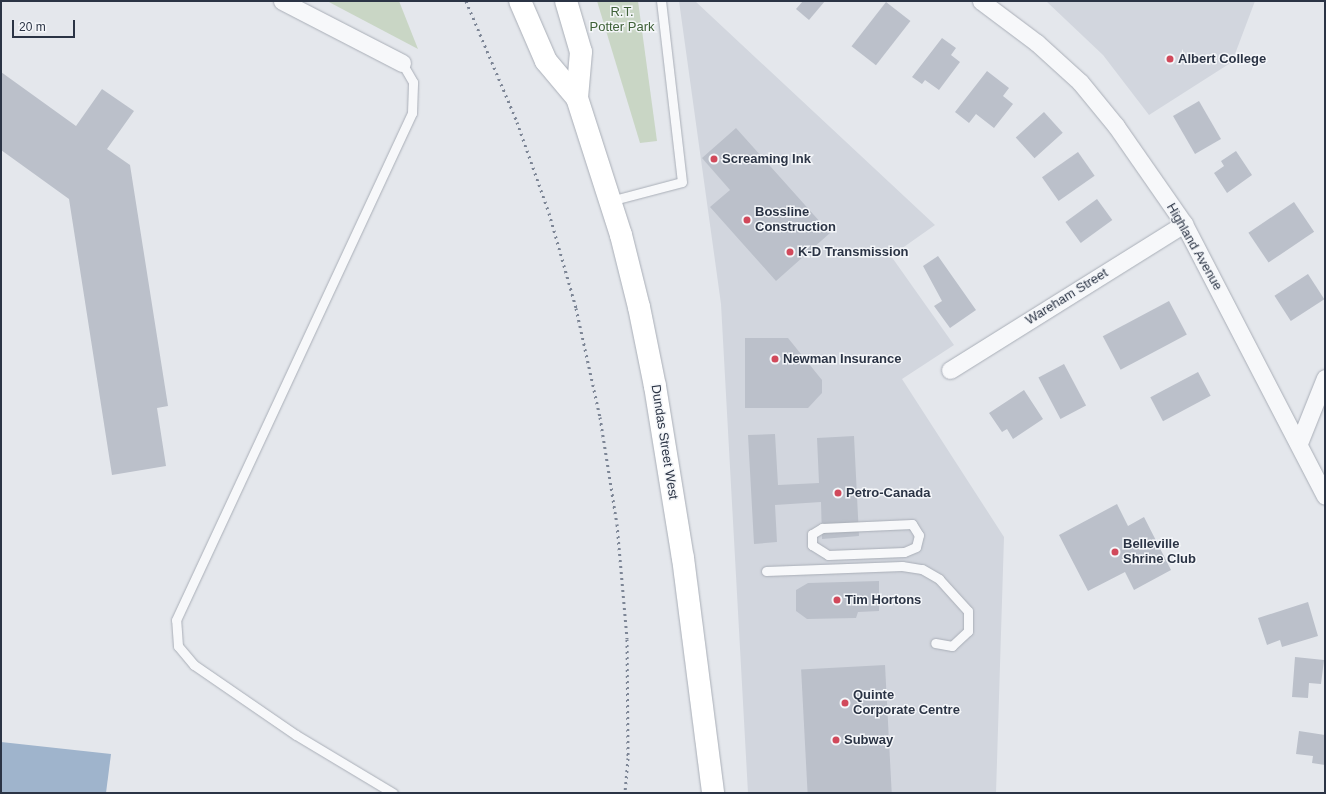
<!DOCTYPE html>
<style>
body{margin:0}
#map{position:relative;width:1326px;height:794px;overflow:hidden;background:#e4e7ec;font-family:Helvetica,sans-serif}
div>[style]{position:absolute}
.built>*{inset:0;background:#d2d6de}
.green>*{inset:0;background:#c9d6c5}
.water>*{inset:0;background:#9fb4cc}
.building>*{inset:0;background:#bbc0ca;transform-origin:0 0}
.roads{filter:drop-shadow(0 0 1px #a9aeb7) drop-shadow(0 0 1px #a9aeb7)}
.lane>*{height:9px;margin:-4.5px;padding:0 4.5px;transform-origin:4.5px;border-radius:4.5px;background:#f7f8fa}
.street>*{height:17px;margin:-8.5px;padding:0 8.5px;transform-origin:8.5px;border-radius:8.5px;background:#f7f8fa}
.primary>*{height:22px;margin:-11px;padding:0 11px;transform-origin:11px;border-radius:11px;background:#fff}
.rail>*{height:3px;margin-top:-1.5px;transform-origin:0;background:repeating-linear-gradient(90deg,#7d8696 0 2px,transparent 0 6px)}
.dots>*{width:11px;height:11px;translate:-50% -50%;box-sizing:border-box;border:2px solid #f4f6f9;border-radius:50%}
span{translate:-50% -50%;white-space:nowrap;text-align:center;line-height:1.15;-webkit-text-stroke:3px #f4f6f9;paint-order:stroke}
.park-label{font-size:13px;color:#3f6138}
.poi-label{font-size:13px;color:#2b3445;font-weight:700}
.left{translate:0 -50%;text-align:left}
.street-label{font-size:13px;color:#2b3445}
.frame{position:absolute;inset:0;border:2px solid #2b3445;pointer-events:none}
.scale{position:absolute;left:12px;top:20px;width:63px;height:18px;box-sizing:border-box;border:2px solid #2b3445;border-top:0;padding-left:5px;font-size:12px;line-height:14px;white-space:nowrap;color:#2b3445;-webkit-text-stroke:3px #f4f6f9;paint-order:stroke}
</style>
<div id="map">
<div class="built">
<i style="clip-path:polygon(679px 1px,695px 1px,935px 225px,891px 256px,954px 345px,902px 379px,1004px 537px,996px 793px,748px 793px,721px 304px)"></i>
<i style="clip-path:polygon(1046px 1px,1255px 1px,1232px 62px,1149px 115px,1103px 55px)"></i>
</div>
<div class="green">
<i style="clip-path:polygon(327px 1px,399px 1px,418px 49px)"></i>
<i style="clip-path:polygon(597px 1px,638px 1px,657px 141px,640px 143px)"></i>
</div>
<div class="water">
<i style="clip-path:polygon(1px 742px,111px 754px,106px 793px,1px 793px)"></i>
</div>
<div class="building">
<i style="clip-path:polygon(803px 1px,825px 1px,809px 20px,796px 9px)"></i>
<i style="left:886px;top:2px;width:31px;height:56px;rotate:38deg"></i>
<i style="clip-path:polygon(942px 38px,956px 48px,951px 55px,960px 62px,939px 90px,925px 80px,922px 84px,912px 77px)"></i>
<i style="clip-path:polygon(987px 71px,1009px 88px,1003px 96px,1013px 104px,994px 128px,976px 114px,969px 123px,955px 112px)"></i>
<i style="clip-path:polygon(1px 72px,76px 126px,102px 89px,134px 111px,107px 149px,130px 165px,168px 406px,157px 408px,166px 466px,112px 475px,69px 199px,1px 150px)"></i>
<i style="left:1199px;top:101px;width:44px;height:30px;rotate:60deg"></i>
<i style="left:1044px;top:112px;width:28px;height:38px;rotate:48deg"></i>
<i style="clip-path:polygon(736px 128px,830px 233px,776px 281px,710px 207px,730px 190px,702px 158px)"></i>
<i style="clip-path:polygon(1236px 151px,1252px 175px,1227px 193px,1214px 173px,1224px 166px,1221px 161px)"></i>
<i style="left:1078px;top:152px;width:29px;height:44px;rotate:55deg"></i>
<i style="left:1097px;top:199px;width:26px;height:39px;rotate:54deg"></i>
<i style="left:1294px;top:202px;width:36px;height:55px;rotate:56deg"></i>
<i style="clip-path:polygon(938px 256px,976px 310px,950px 328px,934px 306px,942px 301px,923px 266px)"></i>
<i style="left:1308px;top:274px;width:30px;height:40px;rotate:57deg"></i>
<i style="left:1169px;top:301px;width:38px;height:75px;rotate:62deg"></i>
<i style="clip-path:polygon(745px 338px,788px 338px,822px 380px,822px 393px,808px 408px,745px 408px)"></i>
<i style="left:1064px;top:364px;width:47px;height:29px;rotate:62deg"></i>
<i style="left:1198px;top:372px;width:27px;height:54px;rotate:62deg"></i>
<i style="clip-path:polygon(1024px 390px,1043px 419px,1013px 439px,1007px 429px,1002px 432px,989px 413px)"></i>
<i style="clip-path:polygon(775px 434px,778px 485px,819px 483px,817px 438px,854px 436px,859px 536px,822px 539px,821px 502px,775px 505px,777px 542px,754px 544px,748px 435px)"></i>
<i style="clip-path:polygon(1117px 504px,1128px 526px,1144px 517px,1171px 570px,1134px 590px,1125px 572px,1088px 591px,1059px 535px)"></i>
<i style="clip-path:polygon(879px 581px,879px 611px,858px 612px,856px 618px,807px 619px,796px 611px,796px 590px,808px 583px)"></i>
<i style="clip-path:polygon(1308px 602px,1318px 636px,1282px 647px,1280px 640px,1267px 645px,1258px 618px)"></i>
<i style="clip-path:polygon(1295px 657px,1324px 660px,1321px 684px,1309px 683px,1308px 698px,1292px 697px)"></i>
<i style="left:885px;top:665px;width:128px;height:84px;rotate:87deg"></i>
<i style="clip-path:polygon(1299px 731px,1325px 735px,1325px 765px,1312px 763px,1313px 756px,1296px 754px)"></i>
</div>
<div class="roads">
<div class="lane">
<i style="left:610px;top:201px;width:74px;rotate:-14.8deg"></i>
<i style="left:682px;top:182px;width:182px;rotate:-96.6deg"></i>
<i style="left:912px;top:524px;width:13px;rotate:58deg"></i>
<i style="left:919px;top:535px;width:12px;rotate:104deg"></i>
<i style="left:916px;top:547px;width:13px;rotate:157deg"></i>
<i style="left:904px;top:552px;width:76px;rotate:177.7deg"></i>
<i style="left:828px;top:555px;width:19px;rotate:-148deg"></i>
<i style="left:812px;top:545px;width:11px;rotate:-90deg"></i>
<i style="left:812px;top:534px;width:12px;rotate:-31deg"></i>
<i style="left:822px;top:528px;width:90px;rotate:-2.5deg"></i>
<i style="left:766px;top:571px;width:136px;rotate:-2.1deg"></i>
<i style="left:902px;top:566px;width:20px;rotate:9deg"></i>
<i style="left:922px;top:569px;width:20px;rotate:30deg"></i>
<i style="left:939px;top:579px;width:43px;rotate:47.8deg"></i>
<i style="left:968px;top:611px;width:20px;rotate:90deg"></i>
<i style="left:968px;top:631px;width:22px;rotate:137deg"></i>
<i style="left:952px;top:646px;width:17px;rotate:-170deg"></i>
<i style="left:393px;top:793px;width:113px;rotate:-149.1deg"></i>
<i style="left:296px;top:735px;width:124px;rotate:-145.5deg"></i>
<i style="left:194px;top:665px;width:25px;rotate:-130deg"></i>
<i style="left:178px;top:646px;width:26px;rotate:-94deg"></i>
<i style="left:176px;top:620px;width:559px;rotate:-65.04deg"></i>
<i style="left:412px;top:113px;width:31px;rotate:-88deg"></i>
<i style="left:413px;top:82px;width:22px;rotate:-120deg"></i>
</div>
<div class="street">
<i style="left:282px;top:1px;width:135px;rotate:27.3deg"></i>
<i style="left:981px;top:1px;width:70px;rotate:36.9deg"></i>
<i style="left:1037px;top:43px;width:58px;rotate:42.2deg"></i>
<i style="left:1080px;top:82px;width:57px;rotate:50.7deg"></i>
<i style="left:1116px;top:126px;width:119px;rotate:55.2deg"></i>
<i style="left:1184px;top:224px;width:306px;rotate:62.6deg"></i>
<i style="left:950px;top:370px;width:276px;rotate:-32deg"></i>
<i style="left:1299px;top:443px;width:70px;rotate:-68.2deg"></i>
</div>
<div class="primary">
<i style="left:520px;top:1px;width:65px;rotate:66.6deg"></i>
<i style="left:546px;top:61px;width:48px;rotate:50deg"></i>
<i style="left:577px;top:98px;width:144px;rotate:72.2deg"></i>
<i style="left:621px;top:235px;width:74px;rotate:76deg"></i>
<i style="left:639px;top:307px;width:81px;rotate:78.6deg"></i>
<i style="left:655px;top:386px;width:174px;rotate:80.8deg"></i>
<i style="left:683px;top:558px;width:237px;rotate:82.7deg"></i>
<i style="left:566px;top:1px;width:53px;rotate:73.6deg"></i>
<i style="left:581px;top:52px;width:46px;rotate:95deg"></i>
</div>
</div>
<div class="rail">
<i style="left:466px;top:1px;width:131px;rotate:67.1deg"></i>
<i style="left:517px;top:122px;width:96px;rotate:70.6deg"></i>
<i style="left:549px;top:213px;width:99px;rotate:74.1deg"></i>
<i style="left:576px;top:308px;width:112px;rotate:77.6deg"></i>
<i style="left:600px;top:417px;width:108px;rotate:81deg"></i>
<i style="left:617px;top:524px;width:115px;rotate:85deg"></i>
<i style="left:627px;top:639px;width:119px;rotate:89.5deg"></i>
<i style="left:628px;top:758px;width:35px;rotate:95deg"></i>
</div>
<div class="dots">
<i style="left:1170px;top:59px;background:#d1495b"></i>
<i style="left:714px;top:159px;background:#d1495b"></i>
<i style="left:747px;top:220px;background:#d1495b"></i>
<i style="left:790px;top:252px;background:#d1495b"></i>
<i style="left:775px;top:359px;background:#d1495b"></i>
<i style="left:838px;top:493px;background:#d1495b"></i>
<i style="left:1115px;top:552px;background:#d1495b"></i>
<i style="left:837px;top:600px;background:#d1495b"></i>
<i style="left:845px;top:703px;background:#d1495b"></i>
<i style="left:836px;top:740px;background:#d1495b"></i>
</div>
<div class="park-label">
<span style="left:622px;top:20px">R.T.<br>Potter Park</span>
</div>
<div class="poi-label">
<span class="left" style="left:1178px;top:59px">Albert College</span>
<span class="left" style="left:722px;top:159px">Screaming Ink</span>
<span class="left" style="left:755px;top:220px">Bossline<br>Construction</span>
<span class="left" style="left:798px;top:252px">K-D Transmission</span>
<span class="left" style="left:783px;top:359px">Newman Insurance</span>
<span class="left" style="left:846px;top:493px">Petro-Canada</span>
<span class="left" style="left:1123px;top:552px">Belleville<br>Shrine Club</span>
<span class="left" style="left:845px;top:600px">Tim Hortons</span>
<span class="left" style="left:853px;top:703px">Quinte<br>Corporate Centre</span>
<span class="left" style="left:844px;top:740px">Subway</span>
</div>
<div class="street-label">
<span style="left:1194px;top:247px;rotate:60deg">Highland Avenue</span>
<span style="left:1067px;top:297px;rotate:-32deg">Wareham Street</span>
<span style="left:664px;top:442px;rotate:81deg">Dundas Street West</span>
</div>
<div class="frame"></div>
<div class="scale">20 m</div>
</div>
